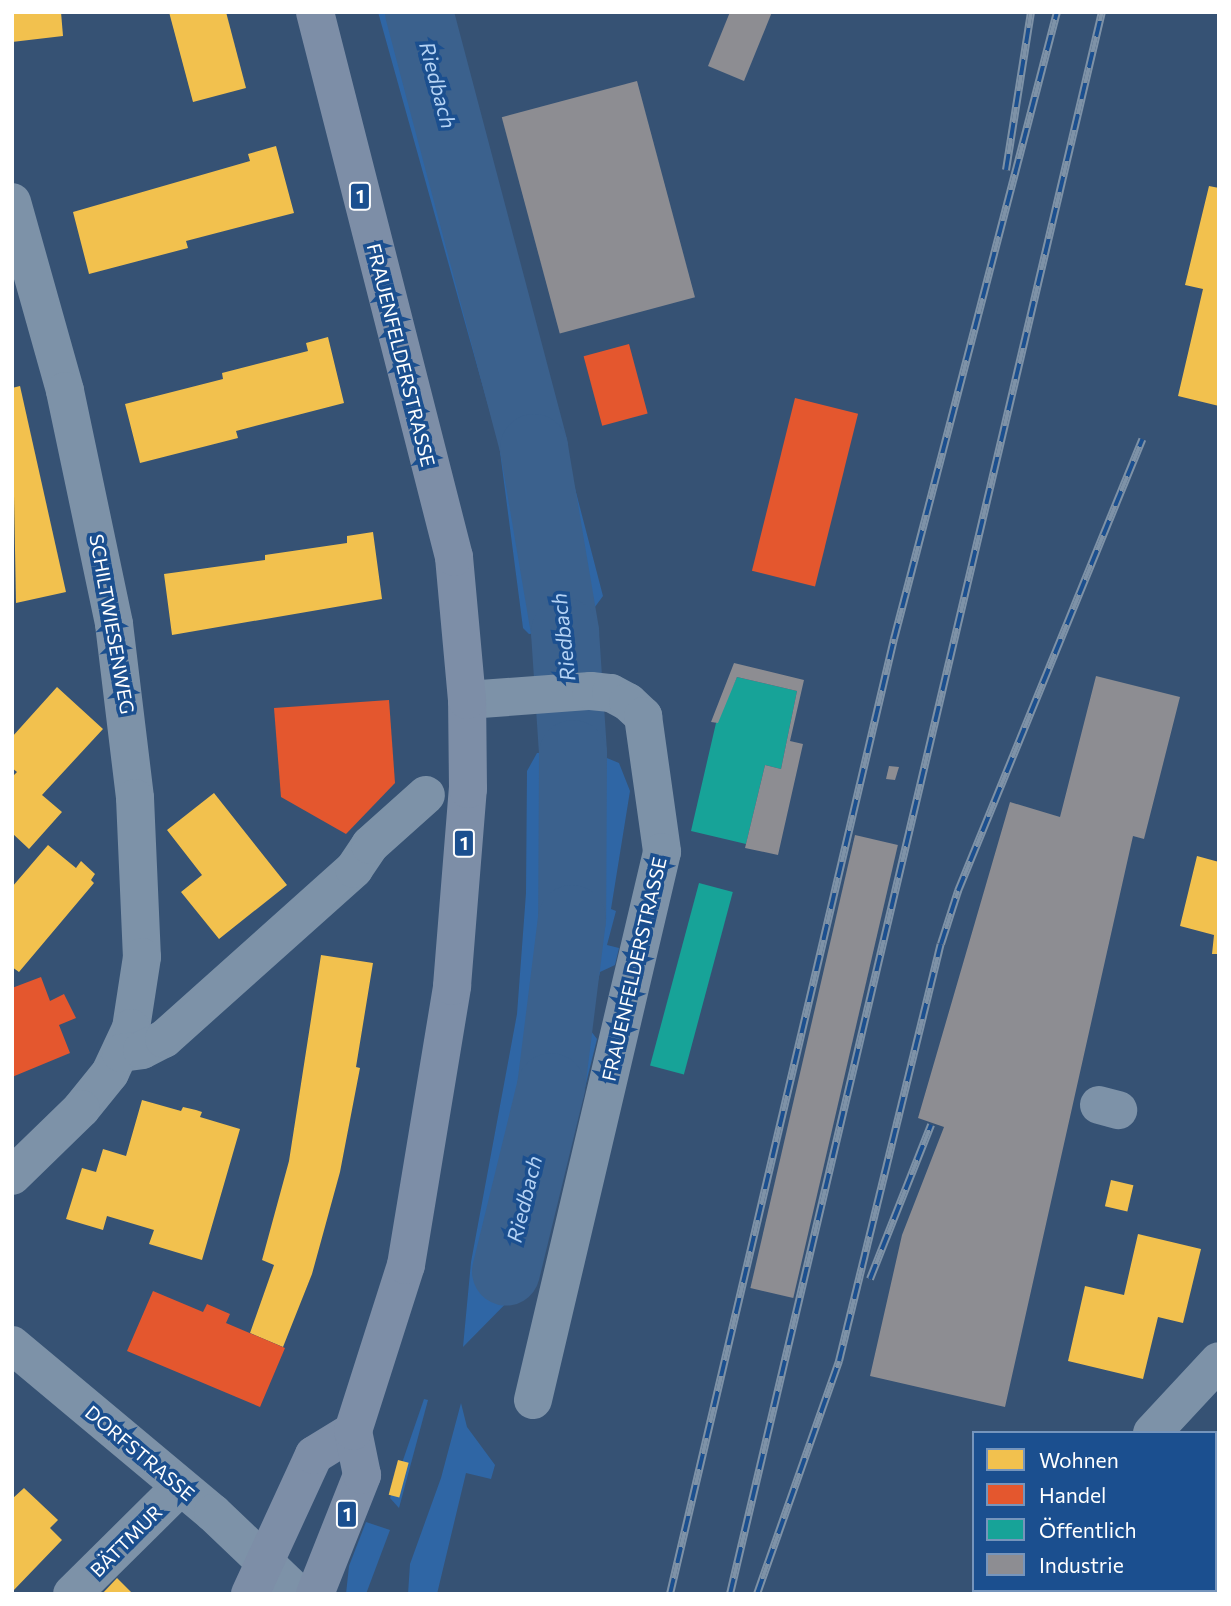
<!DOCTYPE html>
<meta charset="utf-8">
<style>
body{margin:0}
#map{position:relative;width:1231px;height:1606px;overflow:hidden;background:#365274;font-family:Commissioner,sans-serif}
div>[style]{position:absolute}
.green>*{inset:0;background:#2f66a5}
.homes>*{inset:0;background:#f2c14e;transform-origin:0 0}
.shops>*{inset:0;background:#e4572e;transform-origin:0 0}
.public>*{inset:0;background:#17a398;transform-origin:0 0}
.industry>*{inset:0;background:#8d8d92;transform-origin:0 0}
.river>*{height:68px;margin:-34px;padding:0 34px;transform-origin:34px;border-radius:34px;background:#3b618d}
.minor>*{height:38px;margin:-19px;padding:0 19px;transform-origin:19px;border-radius:19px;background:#7d92a8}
.major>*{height:38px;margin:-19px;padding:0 19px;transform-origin:19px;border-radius:19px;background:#7d8ea7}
.rail>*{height:8px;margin-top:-4px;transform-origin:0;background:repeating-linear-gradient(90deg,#1b4f8f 0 16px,#7e92a7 0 32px);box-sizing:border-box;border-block:2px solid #7e92a7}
span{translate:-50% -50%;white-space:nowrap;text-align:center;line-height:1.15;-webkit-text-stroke:7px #1b4f8f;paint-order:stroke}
.shield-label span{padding:2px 5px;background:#1b4f8f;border:2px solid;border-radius:5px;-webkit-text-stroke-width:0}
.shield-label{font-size:18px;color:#fff;font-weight:700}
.street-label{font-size:19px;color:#fff}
.water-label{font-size:21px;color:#b5d3f5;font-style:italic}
.frame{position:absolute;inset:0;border:14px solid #fff;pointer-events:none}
.legend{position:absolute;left:972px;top:1431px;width:245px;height:161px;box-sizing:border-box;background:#1b4f8f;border:2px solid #7695bc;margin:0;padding:9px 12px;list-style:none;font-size:21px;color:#fff}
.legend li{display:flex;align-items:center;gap:14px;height:35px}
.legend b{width:35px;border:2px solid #7695bc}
</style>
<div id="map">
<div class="green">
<i style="clip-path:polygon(378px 12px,451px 12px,603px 596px,578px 630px,529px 634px,523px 628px,499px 444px)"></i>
<i style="clip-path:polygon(585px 749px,619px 763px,630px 791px,611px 909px,616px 911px,607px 945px,619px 948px,615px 965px,600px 972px,588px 1027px,597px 1039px,537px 1282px,529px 1280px,463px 1347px,471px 1262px,517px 1014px,526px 893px,527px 771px,537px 753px)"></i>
<i style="clip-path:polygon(424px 1399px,428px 1400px,399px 1508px,390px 1498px)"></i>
<i style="clip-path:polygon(461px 1403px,467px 1427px,495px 1465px,491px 1479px,466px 1473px,437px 1594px,408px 1594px,410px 1564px,441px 1478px)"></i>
<i style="clip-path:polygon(1219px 1453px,1219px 1594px,1168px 1594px,1215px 1590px)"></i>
<i style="clip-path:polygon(366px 1522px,390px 1530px,366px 1594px,346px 1594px,349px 1566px)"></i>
</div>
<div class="homes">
<i style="clip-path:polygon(12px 12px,61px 12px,63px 36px,12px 42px)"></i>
<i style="clip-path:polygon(169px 12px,226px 12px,246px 88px,193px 102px)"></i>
<i style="clip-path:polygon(276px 146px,294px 213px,186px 241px,188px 248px,89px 274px,73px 212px,250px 161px,248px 154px)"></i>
<i style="clip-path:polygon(1209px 186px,1219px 188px,1219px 406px,1178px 396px,1203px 289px,1185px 285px)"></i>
<i style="clip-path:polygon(328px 337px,344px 403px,236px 431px,238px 438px,140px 463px,125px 404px,223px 379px,222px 373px,308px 351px,306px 343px)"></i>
<i style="clip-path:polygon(20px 386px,66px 592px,16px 603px,12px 388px)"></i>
<i style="clip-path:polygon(373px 532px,382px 599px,172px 635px,164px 574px,265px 560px,265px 555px,347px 543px,347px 536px)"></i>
<i style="clip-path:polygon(57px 687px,103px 729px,42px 795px,62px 812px,29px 849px,12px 833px,12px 777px,17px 772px,12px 768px,12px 737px)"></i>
<i style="clip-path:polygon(214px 793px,287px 885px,219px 939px,181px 892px,202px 875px,167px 830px)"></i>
<i style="clip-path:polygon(48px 845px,76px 868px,81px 861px,95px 874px,91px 880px,94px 883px,19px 972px,12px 967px,12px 887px)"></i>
<i style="clip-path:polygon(1197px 856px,1219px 862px,1219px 954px,1212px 954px,1214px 935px,1180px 926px)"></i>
<i style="clip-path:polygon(321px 955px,373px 963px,356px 1067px,360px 1068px,340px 1172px,312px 1274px,283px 1347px,250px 1333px,274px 1265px,262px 1260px,289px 1161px)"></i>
<i style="clip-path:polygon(142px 1100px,181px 1111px,183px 1107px,196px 1110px,202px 1112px,200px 1117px,240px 1129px,202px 1260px,149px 1244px,154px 1230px,107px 1216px,103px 1230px,66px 1219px,82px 1168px,96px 1172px,103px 1149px,126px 1156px)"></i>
<i style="left:1111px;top:1180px;width:23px;height:27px;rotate:13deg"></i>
<i style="clip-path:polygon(1138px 1234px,1201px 1249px,1183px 1323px,1158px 1317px,1143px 1379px,1068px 1361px,1085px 1286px,1124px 1295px)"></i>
<i style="left:398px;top:1460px;width:11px;height:36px;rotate:15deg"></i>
<i style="clip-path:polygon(24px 1488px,58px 1520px,50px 1528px,62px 1540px,12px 1592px,12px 1499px)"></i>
<i style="clip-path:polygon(117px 1578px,133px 1594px,102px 1594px)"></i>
</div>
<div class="shops">
<i style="left:629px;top:344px;width:72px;height:47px;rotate:75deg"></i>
<i style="left:795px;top:398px;width:65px;height:178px;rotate:14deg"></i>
<i style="clip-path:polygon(389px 700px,395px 783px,346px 834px,281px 797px,274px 708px)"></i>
<i style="clip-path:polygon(41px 977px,50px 1001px,64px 994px,76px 1018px,59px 1025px,70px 1053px,12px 1077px,12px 988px)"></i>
<i style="clip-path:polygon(153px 1291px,203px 1312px,207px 1304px,230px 1314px,226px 1323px,285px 1348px,260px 1407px,127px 1351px)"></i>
</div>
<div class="public">
<i style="clip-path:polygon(737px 677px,797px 691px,781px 769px,765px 765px,746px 844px,691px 831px,716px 723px)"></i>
<i style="left:699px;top:883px;width:35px;height:189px;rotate:15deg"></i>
</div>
<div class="industry">
<i style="clip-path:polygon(730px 12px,772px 12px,744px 81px,708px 66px)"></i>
<i style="left:637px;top:81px;width:224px;height:140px;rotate:75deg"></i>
<i style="clip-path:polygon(734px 663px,804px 680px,790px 741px,803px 744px,778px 855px,745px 848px,765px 765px,781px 769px,797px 691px,737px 677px,718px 723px,711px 722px)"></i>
<i style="clip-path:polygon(1096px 676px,1180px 697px,1144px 839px,1133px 836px,1005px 1407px,870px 1376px,902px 1235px,944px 1127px,918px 1118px,1010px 802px,1060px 817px)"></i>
<i style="clip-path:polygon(889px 766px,899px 767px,895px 780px,886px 779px)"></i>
<i style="left:855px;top:835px;width:44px;height:465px;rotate:13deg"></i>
</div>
<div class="river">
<i style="left:419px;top:12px;width:451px;rotate:75.2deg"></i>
<i style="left:534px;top:448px;width:187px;rotate:80.4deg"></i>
<i style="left:565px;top:632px;width:122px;rotate:86.2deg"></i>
<i style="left:573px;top:754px;width:165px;rotate:90.3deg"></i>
<i style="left:572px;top:919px;width:169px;rotate:97.1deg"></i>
<i style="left:551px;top:1087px;width:190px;rotate:103.7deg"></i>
</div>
<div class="minor">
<i style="left:12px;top:202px;width:196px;rotate:74.3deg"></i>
<i style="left:65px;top:391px;width:238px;rotate:78.1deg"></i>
<i style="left:114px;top:624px;width:175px;rotate:83.1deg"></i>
<i style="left:135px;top:798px;width:159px;rotate:87.5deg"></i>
<i style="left:142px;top:957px;width:72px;rotate:98.8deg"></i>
<i style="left:131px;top:1028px;width:50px;rotate:115deg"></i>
<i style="left:110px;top:1073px;width:46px;rotate:128.9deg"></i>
<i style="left:81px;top:1109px;width:96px;rotate:135.8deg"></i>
<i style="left:467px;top:700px;width:124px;rotate:-4.2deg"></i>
<i style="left:591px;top:691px;width:20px;rotate:6deg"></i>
<i style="left:611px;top:693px;width:19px;rotate:28deg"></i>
<i style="left:628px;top:702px;width:21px;rotate:43deg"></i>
<i style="left:643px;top:716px;width:137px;rotate:82deg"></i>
<i style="left:662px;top:852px;width:563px;rotate:103.25deg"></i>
<i style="left:121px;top:1053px;width:21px;rotate:-8deg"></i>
<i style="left:142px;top:1050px;width:25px;rotate:-27deg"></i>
<i style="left:164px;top:1039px;width:255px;rotate:-41.8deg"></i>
<i style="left:354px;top:869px;width:29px;rotate:-56deg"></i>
<i style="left:370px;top:845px;width:75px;rotate:-41.8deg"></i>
<i style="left:1099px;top:1105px;width:20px;rotate:15deg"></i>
<i style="left:12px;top:1345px;width:262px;rotate:39.9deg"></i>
<i style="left:213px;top:1513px;width:117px;rotate:43.6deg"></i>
<i style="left:1152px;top:1433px;width:98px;rotate:-47.1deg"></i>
<i style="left:72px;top:1594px;width:152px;rotate:-44.7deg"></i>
<i style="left:1023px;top:1594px;width:4px;rotate:-63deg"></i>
</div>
<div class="major">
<i style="left:250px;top:1594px;width:153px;rotate:-65.3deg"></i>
<i style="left:314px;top:1455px;width:46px;rotate:-31.6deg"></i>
<i style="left:315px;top:1594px;width:128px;rotate:-68.4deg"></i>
<i style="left:362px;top:1475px;width:45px;rotate:-101.6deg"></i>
<i style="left:353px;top:1431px;width:174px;rotate:-72.3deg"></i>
<i style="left:406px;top:1265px;width:283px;rotate:-80.6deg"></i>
<i style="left:452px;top:986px;width:198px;rotate:-85.4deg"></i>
<i style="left:468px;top:789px;width:89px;rotate:-90.6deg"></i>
<i style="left:467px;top:700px;width:144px;rotate:-95.2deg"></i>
<i style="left:454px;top:557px;width:562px;rotate:-104.31deg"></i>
</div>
<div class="rail">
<i style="left:1006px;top:170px;width:160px;rotate:-81deg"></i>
<i style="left:870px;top:1279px;width:166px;rotate:-68.4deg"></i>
<i style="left:670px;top:1594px;width:981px;rotate:-76.8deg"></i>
<i style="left:894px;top:639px;width:648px;rotate:-75.43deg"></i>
<i style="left:730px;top:1594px;width:1625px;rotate:-76.77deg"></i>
<i style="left:757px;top:1594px;width:247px;rotate:-70.6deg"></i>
<i style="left:839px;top:1361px;width:429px;rotate:-76.3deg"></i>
<i style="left:941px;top:944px;width:56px;rotate:-72.2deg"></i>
<i style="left:958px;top:891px;width:488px;rotate:-67.8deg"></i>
</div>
<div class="shield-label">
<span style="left:360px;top:196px">1</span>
<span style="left:464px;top:843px">1</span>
<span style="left:347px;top:1514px">1</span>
</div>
<div class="street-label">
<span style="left:401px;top:355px;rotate:76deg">FRAUENFELDERSTRASSE</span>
<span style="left:112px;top:624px;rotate:80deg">SCHILTWIESENWEG</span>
<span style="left:634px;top:969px;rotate:-77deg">FRAUENFELDERSTRASSE</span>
<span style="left:140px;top:1453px;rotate:40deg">DORFSTRASSE</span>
<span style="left:126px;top:1541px;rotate:-45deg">BÄTTMUR</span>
</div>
<div class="water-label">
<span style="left:438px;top:85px;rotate:75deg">Riedbach</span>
<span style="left:563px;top:637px;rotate:-96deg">Riedbach</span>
<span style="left:524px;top:1199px;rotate:-76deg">Riedbach</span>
</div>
<div class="frame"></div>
<ul class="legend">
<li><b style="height:19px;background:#f2c14e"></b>Wohnen</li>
<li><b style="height:19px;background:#e4572e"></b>Handel</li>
<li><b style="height:19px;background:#17a398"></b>Öffentlich</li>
<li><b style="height:19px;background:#8d8d92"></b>Industrie</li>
</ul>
</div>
